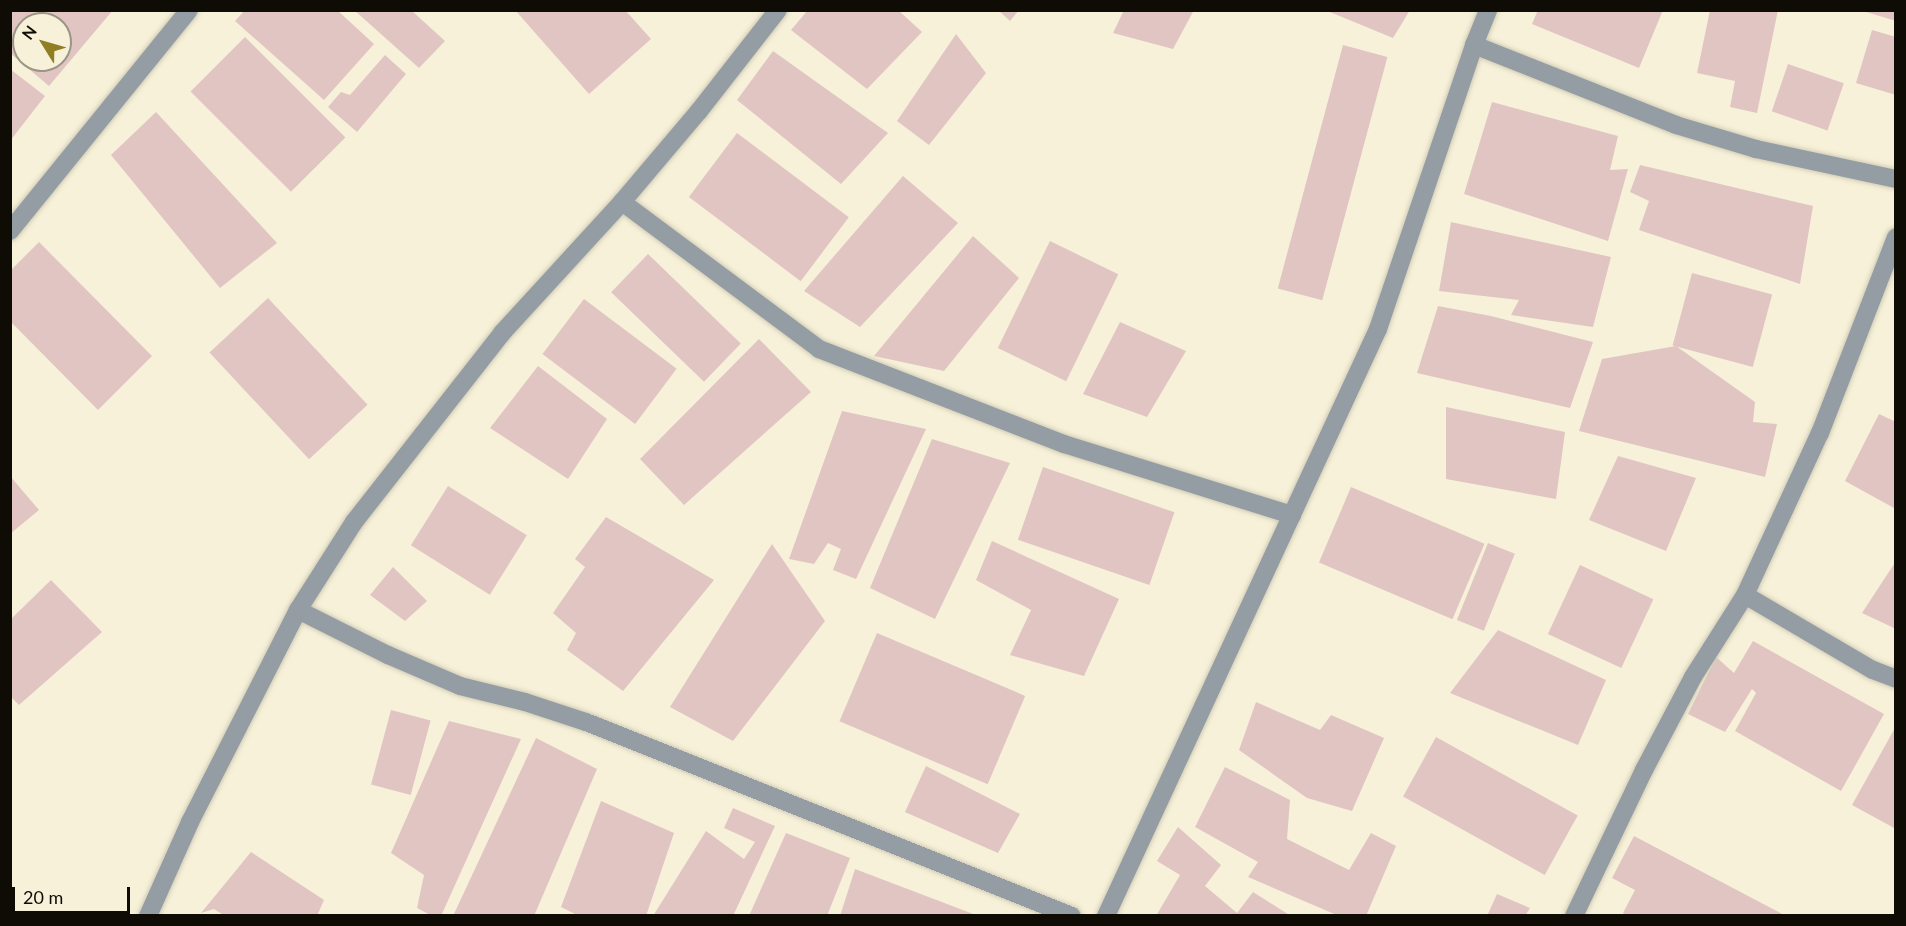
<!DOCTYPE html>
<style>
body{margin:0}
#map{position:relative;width:1906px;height:926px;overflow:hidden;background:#f7f1d9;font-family:Lato,sans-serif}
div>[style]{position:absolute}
.building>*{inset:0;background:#e1c5c3;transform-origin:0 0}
.roads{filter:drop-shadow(0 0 2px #d2ccb7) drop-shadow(0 0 2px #d2ccb7)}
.minor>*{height:18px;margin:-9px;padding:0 9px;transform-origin:9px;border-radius:9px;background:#939da3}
span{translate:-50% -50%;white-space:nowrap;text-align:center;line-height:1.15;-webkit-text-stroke:5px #f7f1d9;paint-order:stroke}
.frame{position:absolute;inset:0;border:12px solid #0e0c05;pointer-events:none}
.north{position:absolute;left:12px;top:12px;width:60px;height:60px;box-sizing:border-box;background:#f7f1d9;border:2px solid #9a9584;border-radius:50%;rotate:307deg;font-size:16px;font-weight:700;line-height:24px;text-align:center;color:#0e0c05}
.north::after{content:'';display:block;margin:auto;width:21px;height:27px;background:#907e24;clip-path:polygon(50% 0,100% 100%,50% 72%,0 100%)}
.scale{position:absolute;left:12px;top:887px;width:118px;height:27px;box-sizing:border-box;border:3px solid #0e0c05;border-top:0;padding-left:8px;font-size:18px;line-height:21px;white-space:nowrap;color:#0e0c05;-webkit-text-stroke:4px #f7f1d9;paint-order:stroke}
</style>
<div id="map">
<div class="building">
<i style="clip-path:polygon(evenodd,10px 10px,113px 10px,49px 86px,10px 53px,10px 10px,24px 24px,60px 24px,60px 60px,24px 60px,24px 24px)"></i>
<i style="clip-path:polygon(245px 10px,337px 10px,374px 44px,324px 100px,235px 21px)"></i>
<i style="clip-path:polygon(354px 10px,411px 10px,445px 41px,419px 68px)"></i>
<i style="clip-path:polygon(515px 10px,625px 10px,651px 39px,589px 94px)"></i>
<i style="clip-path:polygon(808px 10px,898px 10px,922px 32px,867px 89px,791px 30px)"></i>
<i style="clip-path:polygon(998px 10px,1019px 10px,1010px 21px)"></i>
<i style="clip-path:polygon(1124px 10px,1194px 10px,1173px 49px,1113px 33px)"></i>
<i style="clip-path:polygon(1325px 10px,1410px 10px,1393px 38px)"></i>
<i style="clip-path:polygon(1538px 10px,1663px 10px,1639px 68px,1532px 24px)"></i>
<i style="clip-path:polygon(1710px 10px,1778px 10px,1757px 113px,1730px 107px,1735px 81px,1697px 73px)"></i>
<i style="clip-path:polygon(1863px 10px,1896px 10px,1896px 21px,1863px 11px)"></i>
<i style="clip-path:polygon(1872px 30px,1896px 37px,1896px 95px,1856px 83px)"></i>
<i style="clip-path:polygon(956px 34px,986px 73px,929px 145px,897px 121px)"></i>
<i style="left:245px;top:37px;width:142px;height:77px;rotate:45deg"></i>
<i style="left:1343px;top:45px;width:46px;height:252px;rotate:15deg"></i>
<i style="clip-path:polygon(773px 51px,888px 133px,841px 184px,737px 100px)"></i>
<i style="clip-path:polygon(385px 55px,406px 74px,357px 132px,328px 107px,341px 92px,350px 95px)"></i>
<i style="left:1788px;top:64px;width:59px;height:50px;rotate:19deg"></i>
<i style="clip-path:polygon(10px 69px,45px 96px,10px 141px)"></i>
<i style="clip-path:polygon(1492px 102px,1618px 136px,1610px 170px,1628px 169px,1608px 241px,1464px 194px)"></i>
<i style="clip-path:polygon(156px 112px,277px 243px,220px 288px,111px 155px)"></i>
<i style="left:737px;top:133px;width:140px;height:80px;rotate:37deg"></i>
<i style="clip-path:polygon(1640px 165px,1813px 206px,1800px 284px,1639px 230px,1649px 201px,1630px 192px)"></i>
<i style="clip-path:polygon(903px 176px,958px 223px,860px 327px,804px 291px)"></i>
<i style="clip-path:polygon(1451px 222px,1611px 257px,1593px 327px,1511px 315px,1519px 300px,1439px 291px)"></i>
<i style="clip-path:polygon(973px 236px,1019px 278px,944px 371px,874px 356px)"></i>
<i style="left:1050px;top:241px;width:76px;height:119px;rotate:26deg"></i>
<i style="clip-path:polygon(39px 242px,152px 356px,98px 410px,10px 321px,10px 271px)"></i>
<i style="left:648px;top:254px;width:129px;height:53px;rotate:44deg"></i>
<i style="left:1692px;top:273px;width:83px;height:75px;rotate:15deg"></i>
<i style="left:268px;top:298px;width:146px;height:80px;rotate:47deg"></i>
<i style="left:584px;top:299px;width:116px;height:69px;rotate:37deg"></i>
<i style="clip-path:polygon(1438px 306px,1491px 316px,1593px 342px,1570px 408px,1417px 373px)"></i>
<i style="clip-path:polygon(1120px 322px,1186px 351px,1147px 417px,1083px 394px)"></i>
<i style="clip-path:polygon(759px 339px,811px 392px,684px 505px,640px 459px)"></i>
<i style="clip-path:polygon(1676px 346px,1755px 402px,1753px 422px,1777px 424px,1765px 477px,1579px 431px,1602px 359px)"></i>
<i style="clip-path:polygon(538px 366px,607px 419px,568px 479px,490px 428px)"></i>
<i style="clip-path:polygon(1446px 407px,1565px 432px,1556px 499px,1446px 479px)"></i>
<i style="clip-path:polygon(842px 411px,926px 429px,856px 579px,833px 570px,841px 549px,828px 543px,814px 564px,789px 559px)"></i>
<i style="clip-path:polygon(1879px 414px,1896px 422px,1894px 508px,1845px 481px)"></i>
<i style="clip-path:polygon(932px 439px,1010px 463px,935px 619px,870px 588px)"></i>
<i style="clip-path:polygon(1618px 456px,1696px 478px,1666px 551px,1589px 520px)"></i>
<i style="left:1043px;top:467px;width:139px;height:77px;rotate:19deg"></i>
<i style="clip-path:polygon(10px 476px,39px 510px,10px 534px)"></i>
<i style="left:448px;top:486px;width:93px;height:70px;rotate:32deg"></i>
<i style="left:1351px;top:487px;width:145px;height:82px;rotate:23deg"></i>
<i style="clip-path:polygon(606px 517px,714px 580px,623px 691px,567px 650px,576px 633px,553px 613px,585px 567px,575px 559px)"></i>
<i style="clip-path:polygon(992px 541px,1119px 599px,1084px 676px,1010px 655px,1031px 610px,976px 580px)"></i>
<i style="left:1488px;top:543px;width:29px;height:83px;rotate:22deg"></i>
<i style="clip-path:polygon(772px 544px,825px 621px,733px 741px,670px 707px)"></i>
<i style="clip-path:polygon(1896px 561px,1896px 629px,1862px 613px)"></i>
<i style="left:1580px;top:565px;width:81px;height:76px;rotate:25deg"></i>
<i style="clip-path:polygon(393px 567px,427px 601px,405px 621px,370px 595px)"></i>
<i style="clip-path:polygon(51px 580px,102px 632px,19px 705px,10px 696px,10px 620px)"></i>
<i style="clip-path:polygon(1498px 630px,1606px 680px,1578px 745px,1450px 693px)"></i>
<i style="left:877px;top:633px;width:161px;height:96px;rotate:23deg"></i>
<i style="clip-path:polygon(1753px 641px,1884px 714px,1841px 791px,1735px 731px,1756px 693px,1752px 689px,1725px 732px,1688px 714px,1716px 657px,1734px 673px)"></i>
<i style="clip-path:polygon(1256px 702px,1320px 730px,1331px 715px,1384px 738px,1352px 811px,1307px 798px,1239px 750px)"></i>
<i style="left:391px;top:710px;width:41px;height:77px;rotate:15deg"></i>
<i style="clip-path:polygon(449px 721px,521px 739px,441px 916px,432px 916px,417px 908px,424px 875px,391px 853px)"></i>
<i style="clip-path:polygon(1896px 726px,1896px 829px,1852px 805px)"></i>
<i style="left:1436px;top:737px;width:162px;height:68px;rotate:29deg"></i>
<i style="clip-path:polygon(536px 738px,597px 769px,534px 916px,453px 916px)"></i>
<i style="clip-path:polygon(926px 766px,1020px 814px,998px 853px,905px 812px)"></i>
<i style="clip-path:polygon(1225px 767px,1290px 800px,1287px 839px,1349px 870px,1371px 833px,1396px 846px,1366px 916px,1339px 916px,1248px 877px,1258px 862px,1195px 827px)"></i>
<i style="clip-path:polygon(601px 801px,674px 833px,646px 916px,579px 916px,561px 907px)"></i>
<i style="clip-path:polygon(733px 808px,775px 826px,733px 916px,653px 916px,706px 831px,744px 859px,755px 842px,724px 828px)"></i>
<i style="clip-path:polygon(1178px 827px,1221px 865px,1205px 886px,1237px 913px,1253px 892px,1291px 916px,1156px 916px,1180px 875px,1157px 861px)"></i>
<i style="clip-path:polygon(786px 833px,850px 858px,827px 916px,749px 916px)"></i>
<i style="clip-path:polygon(1634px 836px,1786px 916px,1628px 916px,1623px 913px,1635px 890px,1612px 878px)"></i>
<i style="clip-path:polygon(251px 852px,324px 900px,317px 916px,225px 916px,214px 909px,201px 913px)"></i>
<i style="clip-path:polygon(855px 869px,976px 915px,976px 916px,840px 916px)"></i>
<i style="clip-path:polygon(1497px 894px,1530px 908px,1525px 916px,1487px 916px)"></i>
</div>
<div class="roads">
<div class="minor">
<i style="left:1474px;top:45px;width:217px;rotate:21.6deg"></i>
<i style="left:1676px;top:125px;width:84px;rotate:16.7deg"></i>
<i style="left:1756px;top:149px;width:143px;rotate:12.1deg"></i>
<i style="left:622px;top:202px;width:246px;rotate:36.7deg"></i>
<i style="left:819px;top:349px;width:263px;rotate:21.2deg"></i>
<i style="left:1064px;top:444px;width:239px;rotate:17.3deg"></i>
<i style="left:10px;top:231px;width:284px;rotate:-51deg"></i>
<i style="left:1745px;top:595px;width:148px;rotate:30.4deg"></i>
<i style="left:1873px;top:670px;width:25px;rotate:21deg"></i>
<i style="left:298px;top:610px;width:101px;rotate:26.6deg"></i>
<i style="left:388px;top:655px;width:78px;rotate:23.3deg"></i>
<i style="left:460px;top:686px;width:67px;rotate:13.8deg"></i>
<i style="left:525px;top:702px;width:64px;rotate:18.2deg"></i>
<i style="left:586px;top:722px;width:523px;rotate:21.76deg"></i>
<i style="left:148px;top:916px;width:103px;rotate:-65.9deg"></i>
<i style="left:190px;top:822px;width:238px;rotate:-63deg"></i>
<i style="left:298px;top:610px;width:104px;rotate:-57.5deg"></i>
<i style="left:354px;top:522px;width:240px;rotate:-51.9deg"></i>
<i style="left:502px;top:333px;width:178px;rotate:-47.5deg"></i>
<i style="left:622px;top:202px;width:119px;rotate:-49.8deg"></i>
<i style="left:699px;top:111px;width:128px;rotate:-52deg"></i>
<i style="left:1106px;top:916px;width:647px;rotate:-65.14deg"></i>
<i style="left:1378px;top:329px;width:300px;rotate:-71.3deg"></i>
<i style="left:1474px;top:45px;width:38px;rotate:-68deg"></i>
<i style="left:1574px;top:916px;width:162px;rotate:-64.4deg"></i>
<i style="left:1644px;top:770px;width:105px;rotate:-62.2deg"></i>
<i style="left:1693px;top:677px;width:97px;rotate:-57.6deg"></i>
<i style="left:1745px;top:595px;width:179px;rotate:-65.2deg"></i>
<i style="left:1820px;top:433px;width:210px;rotate:-68.8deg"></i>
</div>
</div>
<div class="frame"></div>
<div class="north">N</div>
<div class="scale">20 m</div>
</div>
